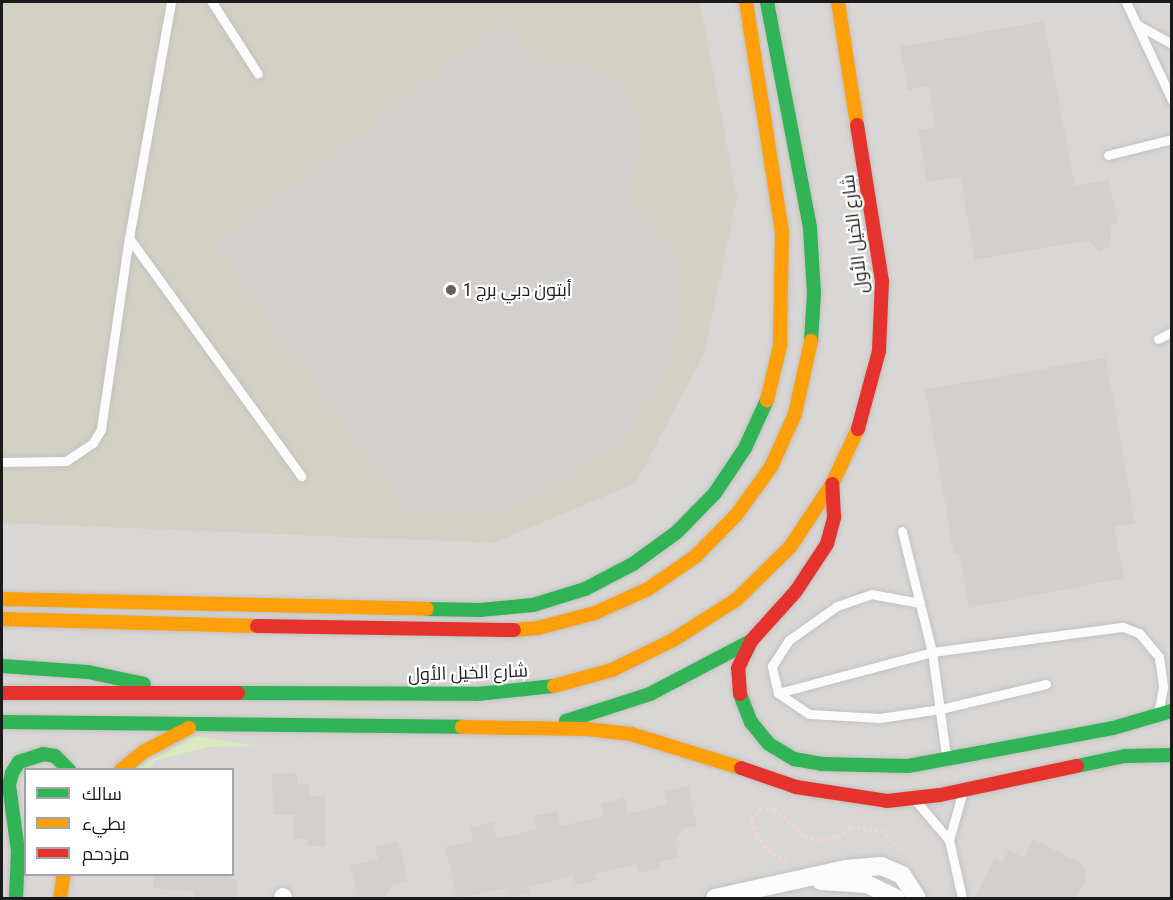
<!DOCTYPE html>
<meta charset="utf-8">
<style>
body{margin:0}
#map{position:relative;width:1173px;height:900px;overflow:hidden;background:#eae7e3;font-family:"Roboto Condensed",Cairo,sans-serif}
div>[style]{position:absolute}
.residential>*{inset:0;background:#d9d7d5}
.construction>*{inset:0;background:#d3d1c4}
.grass>*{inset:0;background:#dae9c0}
.parking>*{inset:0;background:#d8d7d5;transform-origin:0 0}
.building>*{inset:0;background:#d2cfcc}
.path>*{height:4px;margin-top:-2px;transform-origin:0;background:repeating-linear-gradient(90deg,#ead6d6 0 3px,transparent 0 6px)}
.roads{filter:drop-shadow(0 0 2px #c2c1bf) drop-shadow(0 0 2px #c2c1bf)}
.lane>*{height:9px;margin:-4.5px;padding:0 4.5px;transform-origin:4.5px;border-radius:4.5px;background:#fcfbfb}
.street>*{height:18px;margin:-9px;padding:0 9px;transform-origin:9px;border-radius:9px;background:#fcfbfb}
.fast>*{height:14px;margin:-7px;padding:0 7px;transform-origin:7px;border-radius:7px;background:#30b455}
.slow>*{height:14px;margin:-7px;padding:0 7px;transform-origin:7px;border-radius:7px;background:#ff9f0a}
.jam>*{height:14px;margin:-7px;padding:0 7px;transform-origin:7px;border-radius:7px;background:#e5322d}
.dots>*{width:16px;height:16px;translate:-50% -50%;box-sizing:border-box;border:3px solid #fff;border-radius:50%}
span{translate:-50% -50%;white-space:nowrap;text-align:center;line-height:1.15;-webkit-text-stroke:4.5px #fff;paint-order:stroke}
.street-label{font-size:18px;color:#1b1b1b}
.poi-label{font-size:18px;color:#1b1b1b}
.left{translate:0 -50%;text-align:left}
.frame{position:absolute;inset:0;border:3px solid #1b1b1b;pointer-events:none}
.legend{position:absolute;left:24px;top:768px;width:210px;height:108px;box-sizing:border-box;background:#fff;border:2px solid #a4a4a4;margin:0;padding:8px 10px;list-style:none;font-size:18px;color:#1b1b1b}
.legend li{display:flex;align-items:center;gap:12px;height:30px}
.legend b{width:30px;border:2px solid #a4a4a4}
</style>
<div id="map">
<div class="residential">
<i style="clip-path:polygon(evenodd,2px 2px,1171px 2px,1171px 898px,2px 898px,2px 2px,26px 770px,232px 770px,232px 874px,26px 874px,26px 770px)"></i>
</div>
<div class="construction">
<i style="clip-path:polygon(2px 2px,700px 2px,737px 198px,704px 354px,636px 483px,494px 543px,2px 523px)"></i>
</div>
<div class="grass">
<i style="clip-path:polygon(195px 736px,257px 746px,209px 747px,154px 761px,150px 769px,133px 770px)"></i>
</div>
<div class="parking">
<i style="left:967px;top:825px;width:74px;height:39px;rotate:79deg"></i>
</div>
<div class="building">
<i style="clip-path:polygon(507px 21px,537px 65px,570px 60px,598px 68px,628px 91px,640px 124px,638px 160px,626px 191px,681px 267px,672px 355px,625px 441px,513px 511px,408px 511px,214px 243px)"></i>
<i style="clip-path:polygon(1044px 21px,1075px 186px,1109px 180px,1118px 223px,1111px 225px,1111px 246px,1099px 252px,1088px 240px,975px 260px,960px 176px,927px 182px,918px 131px,936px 127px,928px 86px,908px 90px,900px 47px)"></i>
<i style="clip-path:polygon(1106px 358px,1135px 523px,1114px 527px,1124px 578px,969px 608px,959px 553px,954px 554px,925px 389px)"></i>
<i style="clip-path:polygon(297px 773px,297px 784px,309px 784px,309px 796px,325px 796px,326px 846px,308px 846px,308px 839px,294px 839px,294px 815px,273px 815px,272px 774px)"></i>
<i style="clip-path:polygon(688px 786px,697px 826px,683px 829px,675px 842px,679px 857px,659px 862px,660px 868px,639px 873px,637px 864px,595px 874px,597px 880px,576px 885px,573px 876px,528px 887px,530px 893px,509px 897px,507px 888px,457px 898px,445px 847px,473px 841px,470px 828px,493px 822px,497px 839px,537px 829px,534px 816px,557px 811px,561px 826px,604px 816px,601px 804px,624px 798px,628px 814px,667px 804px,664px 792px)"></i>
<i style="clip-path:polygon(1033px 839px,1082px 864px,1087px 877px,1076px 898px,975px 898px,995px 858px,1003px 862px,1009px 850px,1024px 858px)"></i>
<i style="clip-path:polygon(398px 841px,408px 881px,393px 884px,384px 898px,358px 898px,350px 866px,378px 859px,375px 847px)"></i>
<i style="clip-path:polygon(154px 874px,220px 874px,238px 880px,237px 898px,194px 898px,194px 891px,153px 888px)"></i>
</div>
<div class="path">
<i style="left:786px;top:863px;width:26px;rotate:-144deg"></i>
<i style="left:765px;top:848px;width:15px;rotate:-122deg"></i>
<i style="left:757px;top:835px;width:15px;rotate:-110deg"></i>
<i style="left:752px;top:821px;width:14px;rotate:-56deg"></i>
<i style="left:760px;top:809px;width:14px;rotate:4deg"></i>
<i style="left:774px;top:810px;width:41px;rotate:41.1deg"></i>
<i style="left:805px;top:837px;width:17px;rotate:13deg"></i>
<i style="left:822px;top:841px;width:16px;rotate:-14deg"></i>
<i style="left:838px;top:837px;width:16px;rotate:-35deg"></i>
<i style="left:851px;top:828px;width:31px;rotate:4deg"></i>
<i style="left:882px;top:830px;width:31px;rotate:48deg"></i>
</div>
<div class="roads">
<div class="lane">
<i style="left:212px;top:2px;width:85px;rotate:57.4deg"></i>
<i style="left:1126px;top:2px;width:108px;rotate:64.9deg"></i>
<i style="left:1136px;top:24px;width:41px;rotate:29.1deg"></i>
<i style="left:1108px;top:155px;width:66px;rotate:-14deg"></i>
<i style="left:129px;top:238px;width:294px;rotate:54.1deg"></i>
<i style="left:1158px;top:339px;width:16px;rotate:-27deg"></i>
<i style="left:2px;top:462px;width:64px;rotate:-0.9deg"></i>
<i style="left:66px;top:461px;width:32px;rotate:-34deg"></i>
<i style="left:93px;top:443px;width:16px;rotate:-60deg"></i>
<i style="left:101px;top:429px;width:193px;rotate:-81.7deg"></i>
<i style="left:129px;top:238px;width:240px;rotate:-79.9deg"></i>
<i style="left:902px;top:531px;width:125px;rotate:76.1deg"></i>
<i style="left:932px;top:652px;width:105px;rotate:82.3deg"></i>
<i style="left:1046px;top:684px;width:109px;rotate:166.7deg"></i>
<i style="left:940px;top:709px;width:61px;rotate:171.5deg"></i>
<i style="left:880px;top:718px;width:71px;rotate:-176.8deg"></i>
<i style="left:809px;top:714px;width:37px;rotate:-146deg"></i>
<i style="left:778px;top:693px;width:159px;rotate:-14.9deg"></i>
<i style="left:932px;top:652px;width:193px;rotate:-7.5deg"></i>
<i style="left:1123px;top:627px;width:17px;rotate:21deg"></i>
<i style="left:1139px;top:633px;width:31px;rotate:50deg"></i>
<i style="left:1159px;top:657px;width:30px;rotate:82deg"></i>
<i style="left:1163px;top:687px;width:23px;rotate:100deg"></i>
<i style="left:778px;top:693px;width:28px;rotate:-103deg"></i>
<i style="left:772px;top:666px;width:31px;rotate:-57deg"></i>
<i style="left:789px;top:640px;width:59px;rotate:-35.3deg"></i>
<i style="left:837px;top:606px;width:36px;rotate:-19deg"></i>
<i style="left:871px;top:594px;width:50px;rotate:10.4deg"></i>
<i style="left:916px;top:801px;width:51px;rotate:49.8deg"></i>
<i style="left:962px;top:898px;width:59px;rotate:-102.6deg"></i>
<i style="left:949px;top:840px;width:48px;rotate:-74.2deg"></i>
</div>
<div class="street">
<i style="left:821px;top:881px;width:46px;rotate:3.7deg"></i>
<i style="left:867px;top:884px;width:32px;rotate:26deg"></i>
<i style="left:283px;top:898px;width:1px;rotate:-90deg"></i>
<i style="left:715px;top:898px;width:134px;rotate:-12.5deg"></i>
<i style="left:846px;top:869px;width:35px;rotate:-5deg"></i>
<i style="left:881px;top:866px;width:23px;rotate:23deg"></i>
<i style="left:902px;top:875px;width:27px;rotate:57deg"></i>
</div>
<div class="fast">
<i style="left:767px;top:2px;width:230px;rotate:79.2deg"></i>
<i style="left:810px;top:228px;width:65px;rotate:86.5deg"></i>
<i style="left:814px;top:293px;width:48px;rotate:93.6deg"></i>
<i style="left:427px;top:609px;width:53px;rotate:1.1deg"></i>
<i style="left:480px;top:610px;width:53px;rotate:-5.4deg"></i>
<i style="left:533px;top:605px;width:54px;rotate:-17.1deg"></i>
<i style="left:585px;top:589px;width:54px;rotate:-27.5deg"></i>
<i style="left:633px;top:564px;width:54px;rotate:-36deg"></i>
<i style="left:677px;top:532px;width:54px;rotate:-45.7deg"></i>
<i style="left:715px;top:493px;width:54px;rotate:-56.3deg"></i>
<i style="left:745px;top:448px;width:53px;rotate:-65.4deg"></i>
<i style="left:2px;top:666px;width:86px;rotate:4deg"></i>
<i style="left:88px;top:672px;width:57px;rotate:12.1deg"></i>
<i style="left:238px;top:693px;width:239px;rotate:0.2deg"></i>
<i style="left:477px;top:694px;width:77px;rotate:-5.9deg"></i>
<i style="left:740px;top:694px;width:30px;rotate:69deg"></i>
<i style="left:751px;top:722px;width:28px;rotate:51deg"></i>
<i style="left:769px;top:744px;width:29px;rotate:31deg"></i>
<i style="left:794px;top:759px;width:27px;rotate:10deg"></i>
<i style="left:821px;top:764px;width:87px;rotate:1.3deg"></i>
<i style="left:908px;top:766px;width:208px;rotate:-10.5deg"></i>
<i style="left:1113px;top:728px;width:61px;rotate:-16.1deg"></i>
<i style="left:566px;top:721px;width:88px;rotate:-17.8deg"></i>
<i style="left:650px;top:694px;width:114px;rotate:-27.7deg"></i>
<i style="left:2px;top:722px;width:460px;rotate:0.6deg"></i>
<i style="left:1077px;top:766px;width:49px;rotate:-11.8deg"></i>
<i style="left:1125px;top:756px;width:47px;rotate:-1.2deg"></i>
<i style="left:16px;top:898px;width:47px;rotate:-87.6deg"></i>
<i style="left:18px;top:851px;width:67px;rotate:-97.8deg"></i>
<i style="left:9px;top:785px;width:12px;rotate:-76deg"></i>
<i style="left:12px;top:773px;width:13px;rotate:-58deg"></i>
<i style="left:19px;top:762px;width:25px;rotate:-18deg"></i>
<i style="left:43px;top:754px;width:12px;rotate:9deg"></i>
<i style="left:55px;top:756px;width:20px;rotate:45deg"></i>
</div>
<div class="slow">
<i style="left:746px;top:2px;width:232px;rotate:81.1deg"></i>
<i style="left:782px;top:231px;width:115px;rotate:91deg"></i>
<i style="left:780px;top:346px;width:56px;rotate:103.5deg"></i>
<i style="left:838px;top:2px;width:124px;rotate:81.2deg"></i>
<i style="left:2px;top:599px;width:425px;rotate:1.3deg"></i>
<i style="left:2px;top:619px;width:255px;rotate:1.6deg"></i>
<i style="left:514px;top:630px;width:24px;rotate:-5deg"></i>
<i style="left:538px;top:628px;width:59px;rotate:-14.7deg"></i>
<i style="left:595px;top:613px;width:58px;rotate:-24.4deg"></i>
<i style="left:648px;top:589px;width:58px;rotate:-34.5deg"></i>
<i style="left:696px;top:556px;width:59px;rotate:-45.7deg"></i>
<i style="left:737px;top:514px;width:58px;rotate:-54.1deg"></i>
<i style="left:771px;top:467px;width:58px;rotate:-65.6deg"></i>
<i style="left:795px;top:414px;width:75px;rotate:-77.6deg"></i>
<i style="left:554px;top:686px;width:60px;rotate:-15.4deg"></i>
<i style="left:612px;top:670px;width:68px;rotate:-26.2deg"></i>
<i style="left:673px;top:640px;width:76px;rotate:-32.6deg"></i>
<i style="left:737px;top:599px;width:74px;rotate:-44.5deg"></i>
<i style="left:790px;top:547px;width:76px;rotate:-56.3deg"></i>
<i style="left:832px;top:484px;width:61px;rotate:-64.7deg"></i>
<i style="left:462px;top:727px;width:125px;rotate:0.9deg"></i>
<i style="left:587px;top:729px;width:44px;rotate:6.5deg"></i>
<i style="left:631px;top:734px;width:115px;rotate:17.2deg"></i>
<i style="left:121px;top:770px;width:28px;rotate:-39deg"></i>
<i style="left:143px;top:752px;width:52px;rotate:-27.6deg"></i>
<i style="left:60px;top:898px;width:24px;rotate:-81deg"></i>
</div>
<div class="jam">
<i style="left:857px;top:125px;width:158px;rotate:80.9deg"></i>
<i style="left:882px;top:281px;width:70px;rotate:92.5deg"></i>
<i style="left:879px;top:351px;width:81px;rotate:105.1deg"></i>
<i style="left:257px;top:626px;width:257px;rotate:0.9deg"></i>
<i style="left:2px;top:693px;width:236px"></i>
<i style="left:740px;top:694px;width:26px;rotate:-94deg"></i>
<i style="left:738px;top:668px;width:30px;rotate:-64deg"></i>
<i style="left:751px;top:641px;width:67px;rotate:-48deg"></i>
<i style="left:796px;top:591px;width:56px;rotate:-56.6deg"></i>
<i style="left:827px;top:544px;width:28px;rotate:-75deg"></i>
<i style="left:834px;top:517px;width:33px;rotate:-93deg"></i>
<i style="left:741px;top:768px;width:58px;rotate:19.1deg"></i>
<i style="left:796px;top:787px;width:92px;rotate:8.7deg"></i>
<i style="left:887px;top:801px;width:53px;rotate:-6.5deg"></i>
<i style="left:940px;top:795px;width:140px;rotate:-12deg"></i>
</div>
</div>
<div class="dots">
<i style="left:451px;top:290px;background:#636261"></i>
</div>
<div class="street-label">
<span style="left:855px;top:234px;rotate:-97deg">شارع الخيل الأول</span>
<span style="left:468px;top:673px;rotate:-2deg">شارع الخيل الأول</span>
</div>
<div class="poi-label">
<span class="left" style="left:463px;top:290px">أبتون دبي برج 1</span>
</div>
<div class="frame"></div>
<ul class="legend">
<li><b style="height:8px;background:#30b455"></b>سالك</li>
<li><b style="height:8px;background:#ff9f0a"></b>بطيء</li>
<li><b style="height:8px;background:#e5322d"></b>مزدحم</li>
</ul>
</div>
